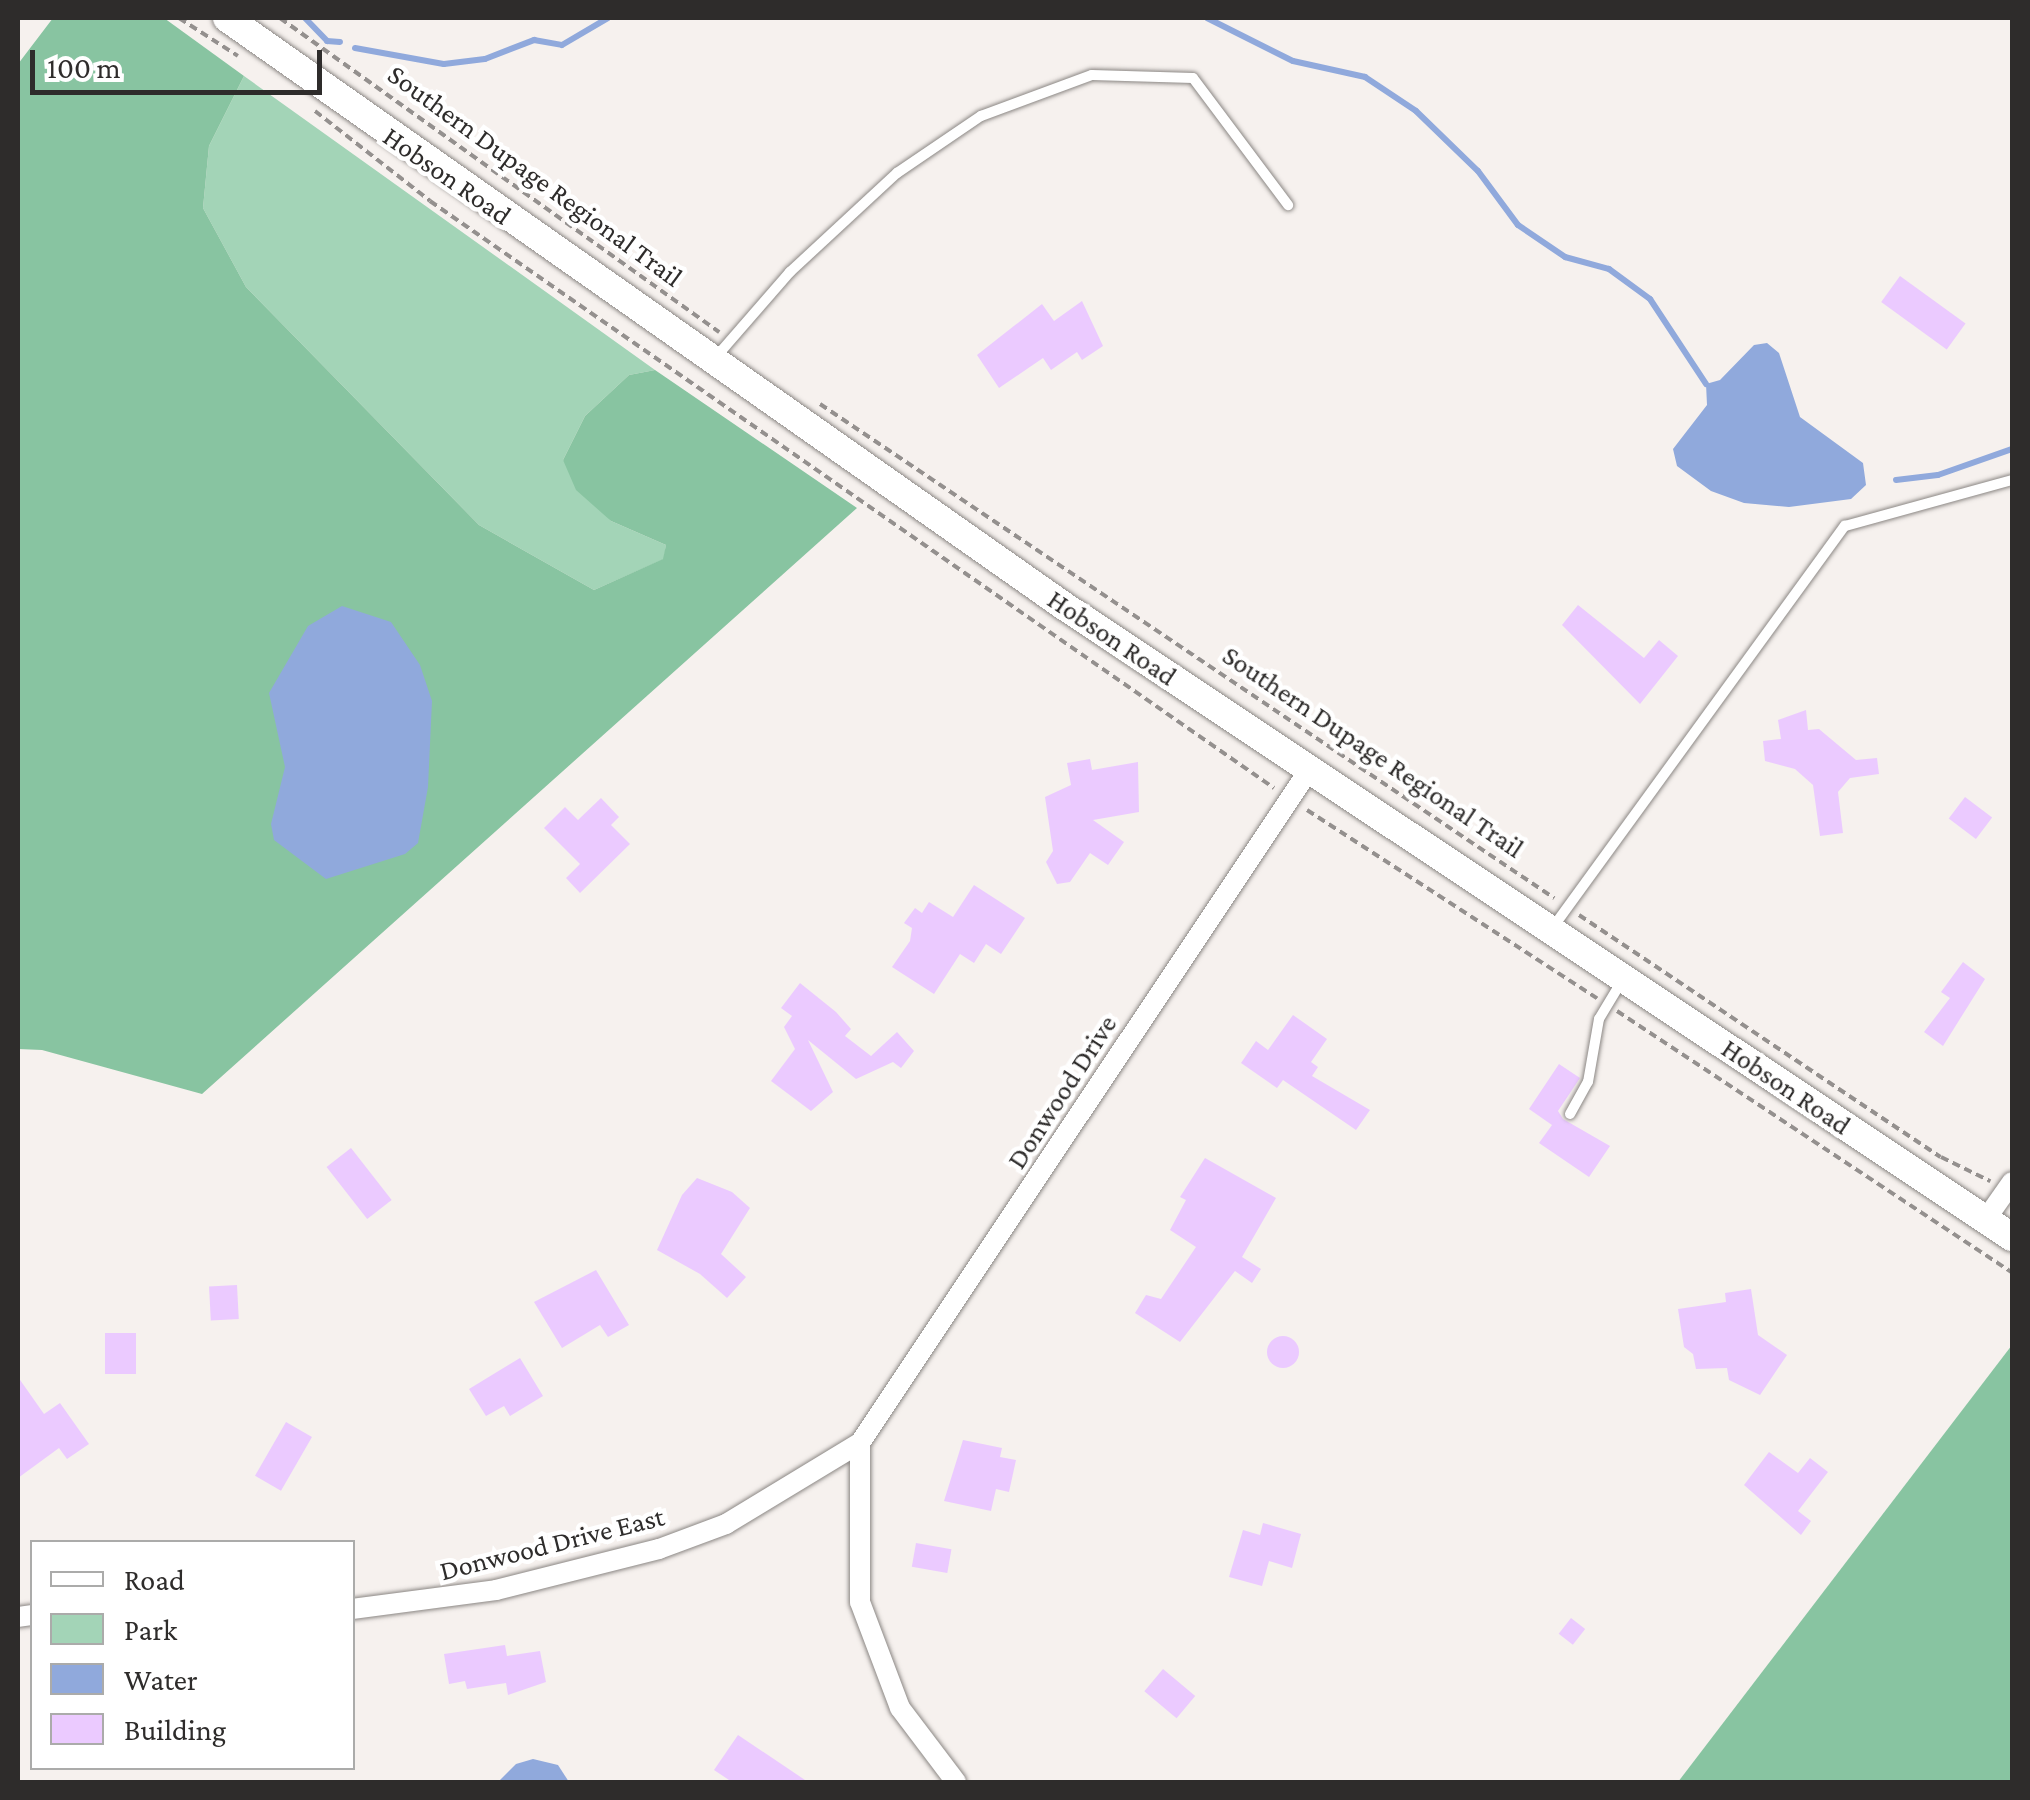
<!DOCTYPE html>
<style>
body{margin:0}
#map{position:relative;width:2030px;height:1800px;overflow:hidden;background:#f6f1ee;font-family:"Crimson Pro",serif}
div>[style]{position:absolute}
.green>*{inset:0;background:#a3d4b7}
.forest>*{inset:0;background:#88c4a1}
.water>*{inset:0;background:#90a9dc}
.stream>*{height:6px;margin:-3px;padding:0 3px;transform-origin:3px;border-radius:3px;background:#90a9dc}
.building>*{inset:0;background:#ebcaff;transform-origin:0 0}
.round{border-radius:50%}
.path>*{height:4px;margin-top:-2px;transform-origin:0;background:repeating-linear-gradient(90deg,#94908e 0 8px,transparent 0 13px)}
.roads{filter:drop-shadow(0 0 2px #8b8784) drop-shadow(0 0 2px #8b8784)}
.service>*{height:10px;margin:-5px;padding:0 5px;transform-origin:5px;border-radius:5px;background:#fff}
.minor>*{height:20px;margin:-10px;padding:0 10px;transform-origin:10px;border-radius:10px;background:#fff}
.secondary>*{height:28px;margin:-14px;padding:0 14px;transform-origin:14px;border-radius:14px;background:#fff}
span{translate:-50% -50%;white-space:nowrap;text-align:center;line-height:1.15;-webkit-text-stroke:9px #fff;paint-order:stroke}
.street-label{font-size:28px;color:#2e2c2b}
.frame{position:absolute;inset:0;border:20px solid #2e2c2b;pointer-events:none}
.legend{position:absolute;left:30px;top:1540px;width:325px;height:230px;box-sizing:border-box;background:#fff;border:2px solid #ababaa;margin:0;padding:12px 18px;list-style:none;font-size:30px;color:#2e2c2b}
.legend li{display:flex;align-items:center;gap:20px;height:50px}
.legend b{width:50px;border:2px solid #ababaa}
.scale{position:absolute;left:30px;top:50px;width:292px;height:45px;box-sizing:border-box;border:5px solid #2e2c2b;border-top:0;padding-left:12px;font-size:30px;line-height:35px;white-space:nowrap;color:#2e2c2b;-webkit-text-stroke:8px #fff;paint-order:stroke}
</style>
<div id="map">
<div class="green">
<i style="clip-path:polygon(244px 76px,655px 370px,629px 375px,585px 416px,563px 460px,611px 521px,666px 545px,664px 559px,594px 590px,479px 525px,246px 287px,203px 208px,209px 146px)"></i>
</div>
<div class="forest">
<i style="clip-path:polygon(53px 18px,164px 18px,244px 76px,209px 146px,203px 208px,246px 287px,479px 525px,594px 590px,663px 559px,666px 545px,611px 521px,576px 490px,563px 460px,585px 416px,629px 375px,655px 370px,857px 508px,202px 1094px,42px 1050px,18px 1049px,18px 64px)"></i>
<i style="clip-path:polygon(2012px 1345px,2012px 1782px,1678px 1782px)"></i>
</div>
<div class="water">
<i style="clip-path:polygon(1767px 343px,1779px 353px,1800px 417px,1863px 463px,1866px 485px,1851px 499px,1789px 507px,1744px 503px,1711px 491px,1677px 466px,1673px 449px,1707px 405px,1706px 384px,1720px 380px,1754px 345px)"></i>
<i style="clip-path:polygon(342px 606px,391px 622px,420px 665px,432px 701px,428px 787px,418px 843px,405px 854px,326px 879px,274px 840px,271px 824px,285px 767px,269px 693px,308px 626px)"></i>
<i style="clip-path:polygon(533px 1759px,558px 1765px,569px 1782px,498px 1782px,516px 1764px)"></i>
</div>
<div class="stream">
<i style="left:305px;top:18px;width:32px;rotate:46deg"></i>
<i style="left:327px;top:41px;width:13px;rotate:4deg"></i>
<i style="left:1207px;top:18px;width:96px;rotate:26.6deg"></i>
<i style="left:1293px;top:61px;width:74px;rotate:12.5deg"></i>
<i style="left:1365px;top:77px;width:61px;rotate:33.7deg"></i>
<i style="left:1416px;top:111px;width:86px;rotate:44.1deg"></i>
<i style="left:1478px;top:171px;width:67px;rotate:53.5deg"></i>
<i style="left:1518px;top:225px;width:57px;rotate:34.2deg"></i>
<i style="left:1565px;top:257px;width:46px;rotate:15.3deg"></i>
<i style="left:1609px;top:269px;width:51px;rotate:36.2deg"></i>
<i style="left:1650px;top:299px;width:102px;rotate:56.6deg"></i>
<i style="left:355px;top:48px;width:90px;rotate:10.2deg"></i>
<i style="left:444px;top:64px;width:41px;rotate:-7deg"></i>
<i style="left:485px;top:59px;width:53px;rotate:-21.2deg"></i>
<i style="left:534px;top:40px;width:28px;rotate:10deg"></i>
<i style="left:562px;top:45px;width:53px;rotate:-30.4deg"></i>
<i style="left:1896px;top:480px;width:42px;rotate:-6.8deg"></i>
<i style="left:1938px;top:475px;width:78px;rotate:-19.4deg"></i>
</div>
<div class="building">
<i style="left:1900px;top:276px;width:81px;height:32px;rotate:36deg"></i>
<i style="clip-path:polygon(1082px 301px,1103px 346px,1082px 360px,1077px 352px,1051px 370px,1043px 358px,999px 388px,977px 355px,1042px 304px,1054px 321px)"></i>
<i style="clip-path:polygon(1578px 605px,1644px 658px,1659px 640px,1678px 656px,1640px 704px,1562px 625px)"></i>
<i style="clip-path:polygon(1806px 710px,1808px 730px,1819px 729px,1856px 760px,1877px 758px,1879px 774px,1850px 778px,1838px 792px,1843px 833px,1820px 836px,1813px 785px,1795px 769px,1765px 761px,1763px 741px,1781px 739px,1778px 720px)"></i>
<i style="clip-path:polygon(1090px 759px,1092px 770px,1138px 762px,1139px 812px,1093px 820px,1124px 842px,1108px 865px,1090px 853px,1070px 882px,1057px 884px,1046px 862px,1053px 851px,1045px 797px,1071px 785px,1067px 763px)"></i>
<i style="left:1965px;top:797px;width:34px;height:27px;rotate:37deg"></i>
<i style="clip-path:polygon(601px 798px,619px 817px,611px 825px,630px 844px,580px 893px,566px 878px,580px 864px,544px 828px,565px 807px,578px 820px)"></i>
<i style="clip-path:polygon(974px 885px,1025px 918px,1001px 954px,986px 944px,974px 963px,960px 954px,934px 994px,892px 967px,910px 941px,912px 928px,904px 923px,915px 908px,922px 913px,929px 902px,953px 917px)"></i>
<i style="clip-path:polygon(1963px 962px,1985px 979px,1943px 1046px,1924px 1032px,1950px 998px,1941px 992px)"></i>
<i style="clip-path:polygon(800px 983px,836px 1012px,851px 1029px,845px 1036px,871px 1056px,897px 1032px,914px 1051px,901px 1068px,893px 1062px,856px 1079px,808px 1040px,833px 1092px,811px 1111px,771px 1081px,795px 1049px,784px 1027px,792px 1016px,781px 1008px)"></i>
<i style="clip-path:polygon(1293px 1015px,1327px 1039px,1311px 1062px,1318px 1067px,1312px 1076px,1370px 1110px,1356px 1130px,1283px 1080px,1277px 1088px,1241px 1063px,1256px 1041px,1268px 1050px)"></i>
<i style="clip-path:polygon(1559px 1064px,1580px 1078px,1558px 1111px,1563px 1119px,1610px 1146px,1589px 1177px,1539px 1143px,1552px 1125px,1529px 1109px)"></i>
<i style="left:351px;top:1148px;width:66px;height:31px;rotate:52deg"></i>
<i style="clip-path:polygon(1205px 1158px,1276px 1198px,1242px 1257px,1261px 1269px,1252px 1283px,1235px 1271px,1180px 1342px,1135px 1313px,1146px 1295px,1161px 1299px,1196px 1247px,1170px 1230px,1186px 1200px,1180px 1197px)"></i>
<i style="clip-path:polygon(697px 1178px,732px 1192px,750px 1208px,721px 1254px,746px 1277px,727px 1298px,700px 1274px,657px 1250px,682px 1195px)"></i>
<i style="clip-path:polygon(596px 1270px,629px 1325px,608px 1337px,600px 1325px,562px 1348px,534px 1302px)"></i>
<i style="left:237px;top:1285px;width:34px;height:28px;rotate:87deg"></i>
<i style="clip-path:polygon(1751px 1289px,1758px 1335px,1787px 1355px,1760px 1395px,1729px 1380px,1727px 1368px,1696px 1369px,1693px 1354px,1684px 1347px,1678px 1309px,1726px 1302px,1725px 1293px)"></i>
<i style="left:105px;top:1333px;width:31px;height:41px"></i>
<i class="round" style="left:1267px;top:1336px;width:32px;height:32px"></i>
<i style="clip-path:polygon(520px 1358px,543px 1396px,510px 1416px,504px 1406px,486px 1416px,469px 1389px)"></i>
<i style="clip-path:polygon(18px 1377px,44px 1414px,60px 1403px,89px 1444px,67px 1459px,59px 1448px,18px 1478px)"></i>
<i style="left:286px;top:1422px;width:30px;height:62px;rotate:30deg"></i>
<i style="clip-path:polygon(963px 1440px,1002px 1448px,1000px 1457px,1016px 1460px,1009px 1492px,996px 1489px,991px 1511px,944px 1501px)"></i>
<i style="clip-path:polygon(1769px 1452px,1798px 1473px,1810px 1458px,1828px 1472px,1798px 1511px,1811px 1521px,1801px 1535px,1744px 1485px)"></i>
<i style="clip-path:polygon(1263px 1523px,1301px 1534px,1292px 1568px,1269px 1561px,1262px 1586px,1229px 1577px,1243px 1530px,1260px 1535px)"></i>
<i style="left:916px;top:1543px;width:36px;height:24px;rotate:10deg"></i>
<i style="left:1571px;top:1618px;width:18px;height:20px;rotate:38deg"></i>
<i style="clip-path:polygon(505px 1645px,507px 1656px,540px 1651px,546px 1682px,508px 1695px,506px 1683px,467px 1689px,465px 1681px,449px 1684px,444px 1654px)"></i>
<i style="left:1163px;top:1669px;width:42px;height:29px;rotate:40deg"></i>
<i style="clip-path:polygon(738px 1735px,808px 1782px,732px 1782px,714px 1770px)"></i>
</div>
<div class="path">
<i style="left:179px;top:18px;width:70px;rotate:32.8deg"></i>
<i style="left:280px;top:18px;width:540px;rotate:35.57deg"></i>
<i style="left:315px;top:111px;width:146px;rotate:38deg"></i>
<i style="left:430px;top:201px;width:1028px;rotate:34.82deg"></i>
<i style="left:820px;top:404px;width:885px;rotate:33.94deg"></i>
<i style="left:1307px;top:810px;width:346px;rotate:33deg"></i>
<i style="left:1579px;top:915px;width:435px;rotate:33.8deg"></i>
<i style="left:1941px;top:1157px;width:55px;rotate:26.1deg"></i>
<i style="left:1617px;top:1011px;width:473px;rotate:33.5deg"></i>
</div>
<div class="roads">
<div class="service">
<i style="left:716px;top:357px;width:113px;rotate:-49deg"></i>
<i style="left:790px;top:272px;width:146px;rotate:-42.8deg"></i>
<i style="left:897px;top:173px;width:102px;rotate:-34.2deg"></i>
<i style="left:981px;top:116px;width:118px;rotate:-20.3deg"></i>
<i style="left:1092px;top:75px;width:101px;rotate:1.7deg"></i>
<i style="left:1193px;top:78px;width:159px;rotate:53.2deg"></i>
<i style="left:1551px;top:930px;width:500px;rotate:-54deg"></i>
<i style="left:1845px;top:526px;width:173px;rotate:-15.4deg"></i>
<i style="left:1570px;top:1114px;width:37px;rotate:-61deg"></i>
<i style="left:1588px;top:1082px;width:64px;rotate:-80.1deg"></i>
<i style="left:1599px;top:1019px;width:47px;rotate:-59deg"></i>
</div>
<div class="minor">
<i style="left:1986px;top:1219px;width:45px;rotate:-54.9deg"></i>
<i style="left:860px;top:1443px;width:159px;rotate:90deg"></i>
<i style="left:860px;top:1602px;width:113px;rotate:69.3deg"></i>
<i style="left:900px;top:1708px;width:93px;rotate:52.9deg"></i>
<i style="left:352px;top:1609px;width:145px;rotate:-7.5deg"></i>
<i style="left:496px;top:1590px;width:168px;rotate:-14.1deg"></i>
<i style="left:659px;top:1549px;width:72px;rotate:-20.5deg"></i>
<i style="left:726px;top:1524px;width:157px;rotate:-31.2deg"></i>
<i style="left:860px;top:1443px;width:809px;rotate:-56.29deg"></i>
<i style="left:18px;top:1617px;width:14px;rotate:-8deg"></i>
</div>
<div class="secondary">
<i style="left:227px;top:18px;width:1023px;rotate:35.09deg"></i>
<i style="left:1064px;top:606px;width:1139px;rotate:33.65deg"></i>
</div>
</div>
<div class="street-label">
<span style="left:447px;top:176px;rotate:35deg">Hobson Road</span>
<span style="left:535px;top:176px;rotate:36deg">Southern Dupage Regional Trail</span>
<span style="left:1112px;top:638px;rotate:34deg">Hobson Road</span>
<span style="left:1373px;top:752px;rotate:34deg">Southern Dupage Regional Trail</span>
<span style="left:1786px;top:1087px;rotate:34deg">Hobson Road</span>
<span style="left:1062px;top:1092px;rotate:-57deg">Donwood Drive</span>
<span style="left:552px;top:1544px;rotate:-14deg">Donwood Drive East</span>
</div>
<div class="frame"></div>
<ul class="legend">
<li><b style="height:12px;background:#fff"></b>Road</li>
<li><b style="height:28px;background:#a3d4b7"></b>Park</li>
<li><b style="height:28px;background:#90a9dc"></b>Water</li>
<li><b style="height:28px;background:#ebcaff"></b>Building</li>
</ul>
<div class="scale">100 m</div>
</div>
